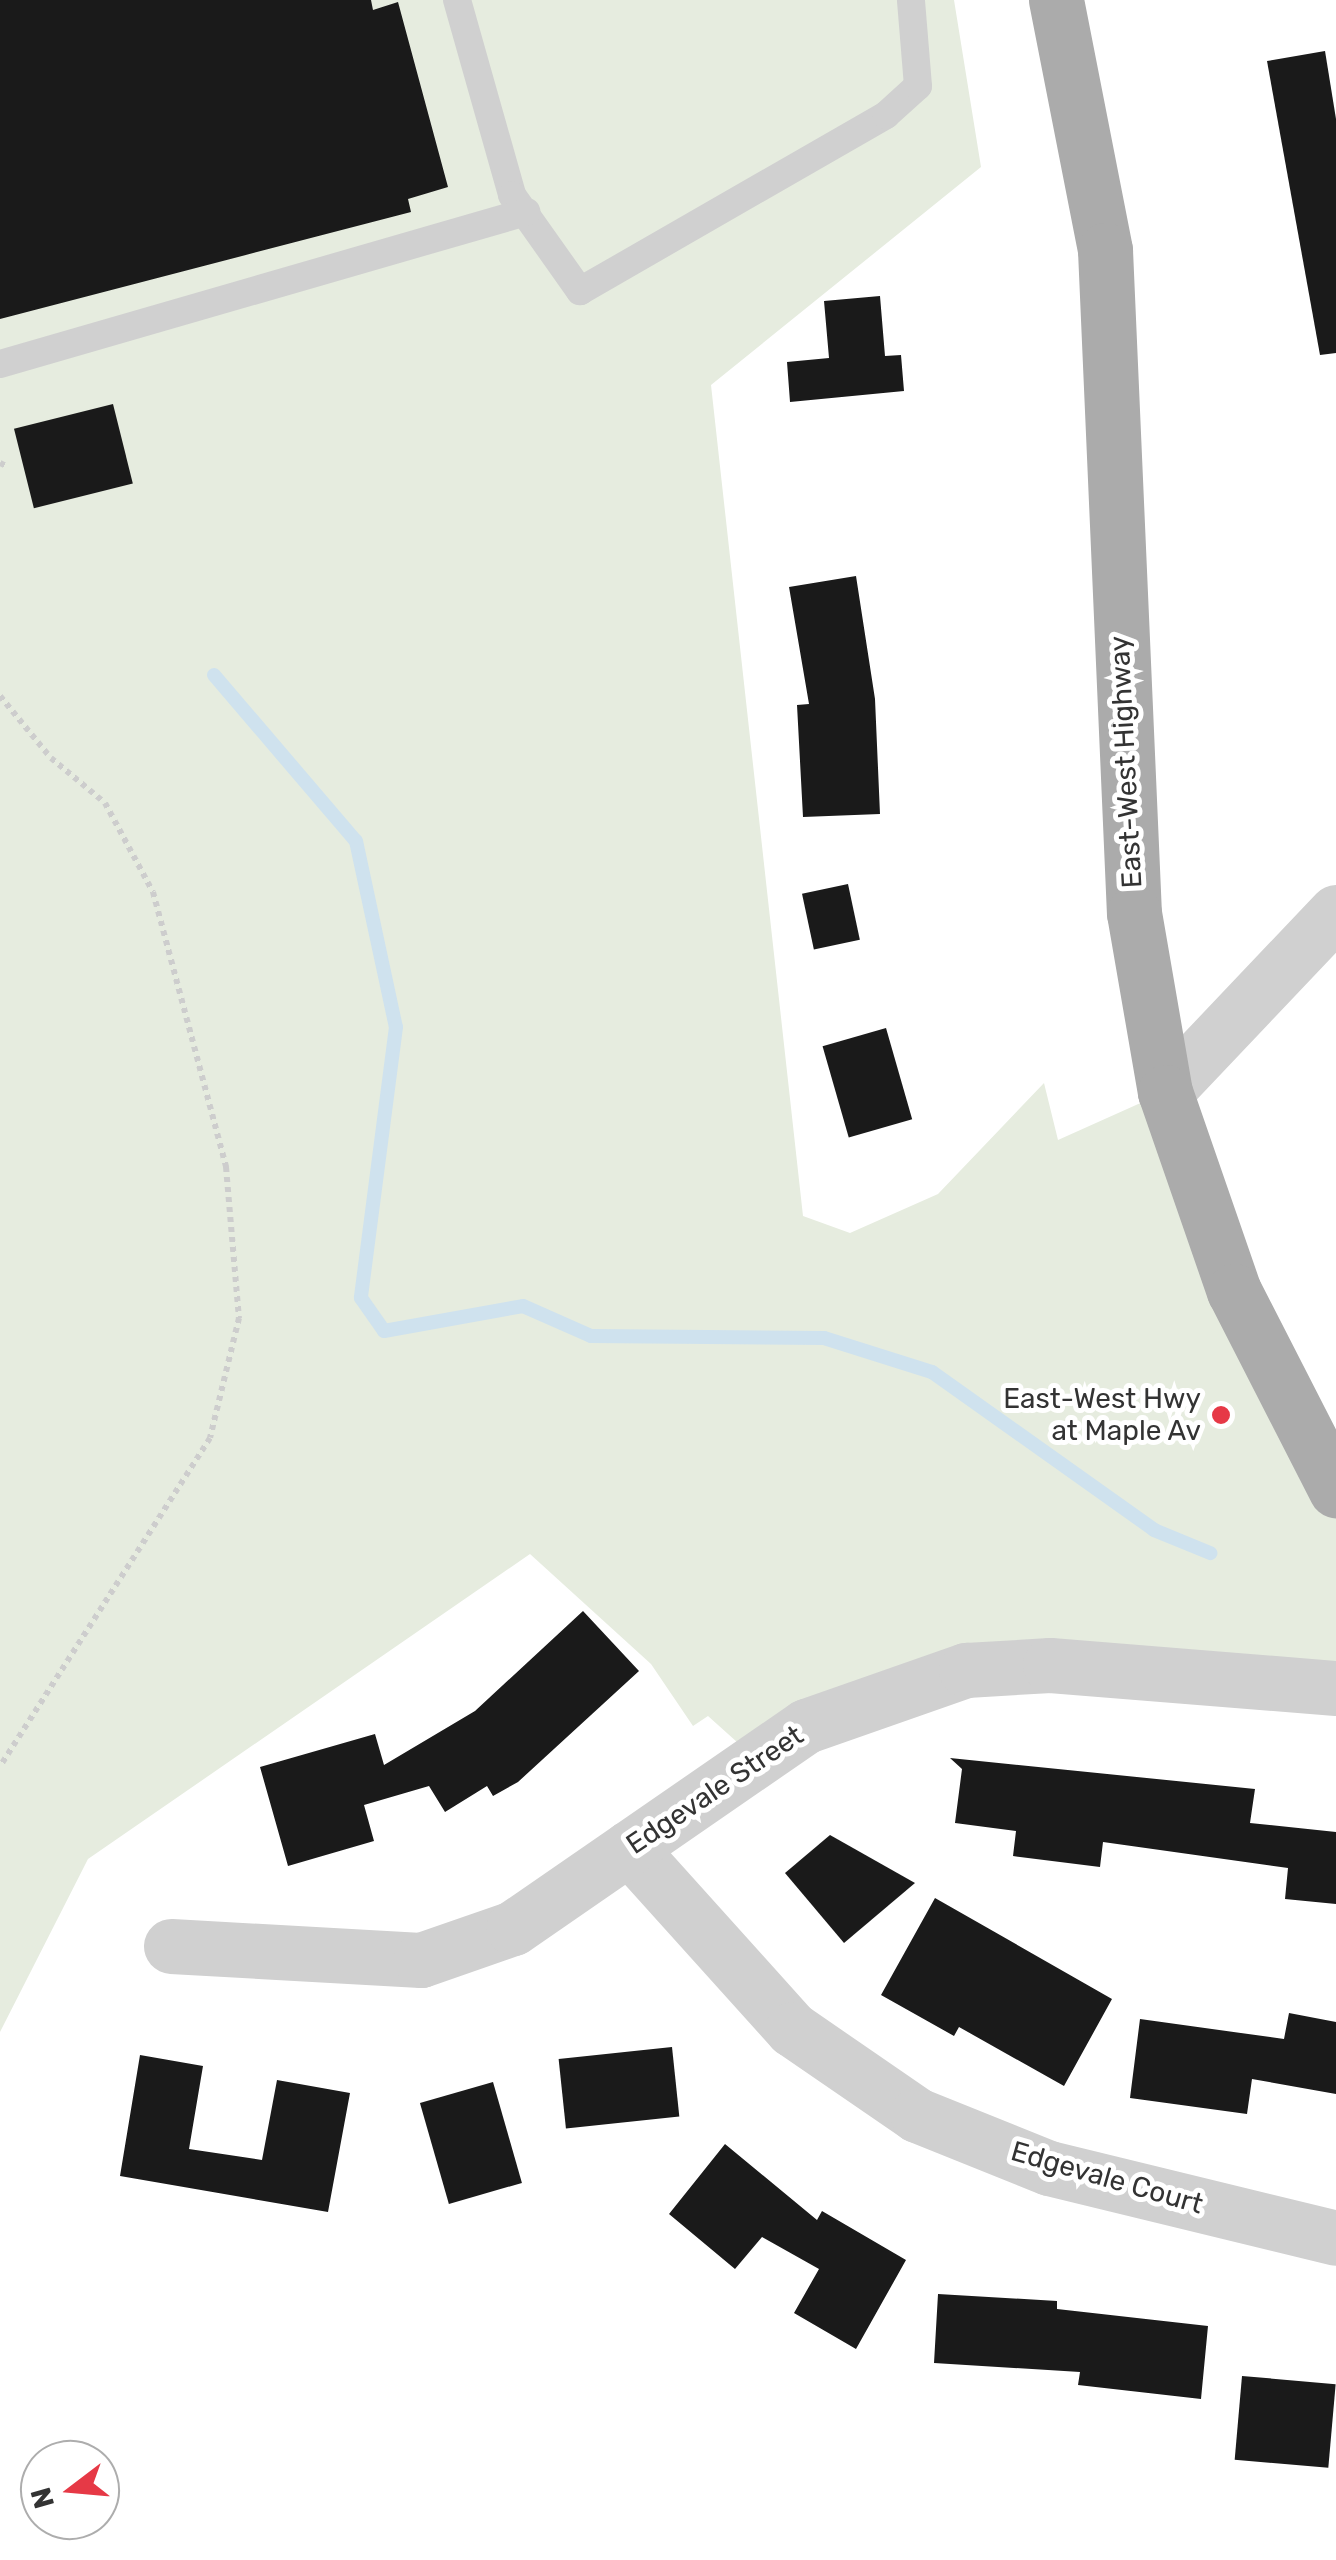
<!DOCTYPE html>
<style>
body{margin:0}
#map{position:relative;width:1336px;height:2560px;overflow:hidden;background:#fff;font-family:Rubik,sans-serif}
div>[style]{position:absolute}
.green>*{inset:0;background:#e6ecdf}
.stream>*{height:14px;margin:-7px;padding:0 7px;transform-origin:7px;border-radius:7px;background:#cfe2ee}
.building>*{inset:0;background:#1a1a1a;transform-origin:0 0}
.path>*{height:6px;margin-top:-3px;transform-origin:0;background:repeating-linear-gradient(90deg,#cdcdcd 0 5px,transparent 0 10px)}
.lane>*{height:28px;margin:-14px;padding:0 14px;transform-origin:14px;border-radius:14px;background:#d0d0d0}
.street>*{height:55px;margin:-27.5px;padding:0 27.5px;transform-origin:27.5px;border-radius:27.5px;background:#d0d0d0}
.primary>*{height:55px;margin:-27.5px;padding:0 27.5px;transform-origin:27.5px;border-radius:27.5px;background:#ababab}
.dots>*{width:28px;height:28px;translate:-50% -50%;box-sizing:border-box;border:5px solid #fff;border-radius:50%}
span{translate:-50% -50%;white-space:nowrap;text-align:center;line-height:1.15;-webkit-text-stroke:10px #fff;paint-order:stroke}
.street-label{font-size:28px;color:#333}
.poi-label{font-size:28px;color:#333}
.right{translate:-100% -50%;text-align:right}
.north{position:absolute;left:20px;top:2440px;width:100px;height:100px;box-sizing:border-box;background:#fff;border:2px solid #adadad;border-radius:50%;rotate:254deg;font-size:28px;font-weight:700;line-height:40px;text-align:center;color:#333}
.north::after{content:'';display:block;margin:auto;width:35px;height:45px;background:#e63946;clip-path:polygon(50% 0,100% 100%,50% 72%,0 100%)}
</style>
<div id="map">
<div class="green">
<i style="clip-path:polygon(0 0,954px 0,981px 167px,711px 385px,803px 1216px,850px 1233px,938px 1194px,1044px 1083px,1058px 1140px,1165px 1092px,1336px 1490px,1336px 1688px,1050px 1665px,757px 1760px,708px 1716px,693px 1726px,651px 1664px,530px 1554px,88px 1859px,0 2032px)"></i>
</div>
<div class="stream">
<i style="left:214px;top:675px;width:218px;rotate:49.5deg"></i>
<i style="left:356px;top:841px;width:190px;rotate:77.9deg"></i>
<i style="left:396px;top:1027px;width:273px;rotate:97.4deg"></i>
<i style="left:361px;top:1298px;width:40px;rotate:55.1deg"></i>
<i style="left:384px;top:1331px;width:141px;rotate:-10.2deg"></i>
<i style="left:523px;top:1306px;width:74px;rotate:23.8deg"></i>
<i style="left:591px;top:1336px;width:233px;rotate:0.5deg"></i>
<i style="left:824px;top:1338px;width:113px;rotate:17.5deg"></i>
<i style="left:932px;top:1372px;width:272px;rotate:35.4deg"></i>
<i style="left:1154px;top:1530px;width:61px;rotate:22.3deg"></i>
</div>
<div class="building">
<i style="clip-path:polygon(0 0,371px 0,373px 10px,398px 2px,448px 187px,408px 199px,411px 212px,0 319px)"></i>
<i style="clip-path:polygon(1325px 51px,1336px 119px,1336px 353px,1320px 355px,1267px 61px)"></i>
<i style="clip-path:polygon(880px 296px,885px 356px,901px 355px,904px 391px,790px 402px,787px 362px,829px 358px,824px 301px)"></i>
<i style="left:113px;top:404px;width:82px;height:102px;rotate:76deg"></i>
<i style="clip-path:polygon(856px 576px,875px 699px,880px 814px,803px 817px,797px 705px,809px 704px,789px 587px)"></i>
<i style="left:848px;top:884px;width:57px;height:47px;rotate:78deg"></i>
<i style="left:886px;top:1028px;width:95px;height:66px;rotate:74deg"></i>
<i style="clip-path:polygon(583px 1611px,639px 1671px,518px 1782px,493px 1796px,487px 1786px,445px 1812px,429px 1786px,364px 1805px,374px 1841px,288px 1866px,260px 1767px,375px 1734px,384px 1765px,475px 1711px)"></i>
<i style="clip-path:polygon(950px 1758px,1255px 1789px,1250px 1823px,1336px 1832px,1336px 1904px,1285px 1899px,1288px 1868px,1103px 1842px,1100px 1867px,1013px 1856px,1016px 1831px,955px 1823px,962px 1769px)"></i>
<i style="clip-path:polygon(830px 1835px,915px 1883px,844px 1943px,785px 1873px)"></i>
<i style="clip-path:polygon(935px 1898px,1112px 1999px,1064px 2086px,959px 2027px,954px 2036px,881px 1995px)"></i>
<i style="clip-path:polygon(1289px 2013px,1336px 2022px,1336px 2094px,1252px 2079px,1247px 2114px,1130px 2098px,1140px 2019px,1284px 2039px)"></i>
<i style="left:672px;top:2047px;width:70px;height:114px;rotate:84deg"></i>
<i style="clip-path:polygon(140px 2055px,203px 2066px,189px 2149px,262px 2160px,277px 2080px,350px 2093px,328px 2212px,120px 2176px)"></i>
<i style="left:493px;top:2082px;width:105px;height:76px;rotate:74deg"></i>
<i style="clip-path:polygon(725px 2144px,817px 2220px,822px 2211px,906px 2260px,856px 2349px,794px 2313px,819px 2269px,762px 2237px,735px 2269px,669px 2214px)"></i>
<i style="clip-path:polygon(938px 2294px,1057px 2301px,1057px 2309px,1208px 2326px,1201px 2399px,1078px 2385px,1080px 2372px,934px 2363px)"></i>
<i style="left:1242px;top:2376px;width:94px;height:84px;rotate:5deg"></i>
</div>
<div class="path">
<i style="left:0;top:463px;width:7px;rotate:27deg"></i>
<i style="left:0;top:696px;width:80px;rotate:50.6deg"></i>
<i style="left:51px;top:758px;width:70px;rotate:39.8deg"></i>
<i style="left:105px;top:803px;width:101px;rotate:61.7deg"></i>
<i style="left:153px;top:892px;width:285px;rotate:75.1deg"></i>
<i style="left:226px;top:1167px;width:152px;rotate:85.1deg"></i>
<i style="left:239px;top:1318px;width:123px;rotate:103.6deg"></i>
<i style="left:210px;top:1438px;width:389px;rotate:122.6deg"></i>
</div>
<div class="lane">
<i style="left:457px;top:0;width:203px;rotate:74.2deg"></i>
<i style="left:512px;top:195px;width:118px;rotate:54.7deg"></i>
<i style="left:580px;top:291px;width:353px;rotate:-29.9deg"></i>
<i style="left:886px;top:115px;width:43px;rotate:-42.2deg"></i>
<i style="left:918px;top:86px;width:86px;rotate:-94.7deg"></i>
<i style="left:0;top:364px;width:548px;rotate:-16.12deg"></i>
</div>
<div class="street">
<i style="left:1165px;top:1092px;width:248px;rotate:-46.5deg"></i>
<i style="left:629px;top:1848px;width:244px;rotate:48deg"></i>
<i style="left:792px;top:2029px;width:152px;rotate:34.5deg"></i>
<i style="left:917px;top:2115px;width:142px;rotate:21.9deg"></i>
<i style="left:1049px;top:2168px;width:295px;rotate:13.7deg"></i>
<i style="left:171px;top:1946px;width:250px;rotate:3.2deg"></i>
<i style="left:421px;top:1960px;width:97px;rotate:-19.2deg"></i>
<i style="left:513px;top:1928px;width:356px;rotate:-34.6deg"></i>
<i style="left:806px;top:1726px;width:170px;rotate:-19.3deg"></i>
<i style="left:966px;top:1670px;width:84px;rotate:-3.4deg"></i>
<i style="left:1050px;top:1665px;width:287px;rotate:4.6deg"></i>
</div>
<div class="primary">
<i style="left:1056px;top:0;width:255px;rotate:78.9deg"></i>
<i style="left:1105px;top:250px;width:664px;rotate:87.5deg"></i>
<i style="left:1134px;top:913px;width:182px;rotate:80.2deg"></i>
<i style="left:1165px;top:1092px;width:211px;rotate:70.9deg"></i>
<i style="left:1234px;top:1291px;width:224px;rotate:62.9deg"></i>
</div>
<div class="dots">
<i style="left:1221px;top:1415px;background:#e63946"></i>
</div>
<div class="street-label">
<span style="left:1126px;top:762px;rotate:-93deg">East-West Highway</span>
<span style="left:715px;top:1790px;rotate:-34deg">Edgevale Street</span>
<span style="left:1107px;top:2178px;rotate:16deg">Edgevale Court</span>
</div>
<div class="poi-label">
<span class="right" style="left:1201px;top:1415px">East-West Hwy<br>at Maple Av</span>
</div>
<div class="north">N</div>
</div>
